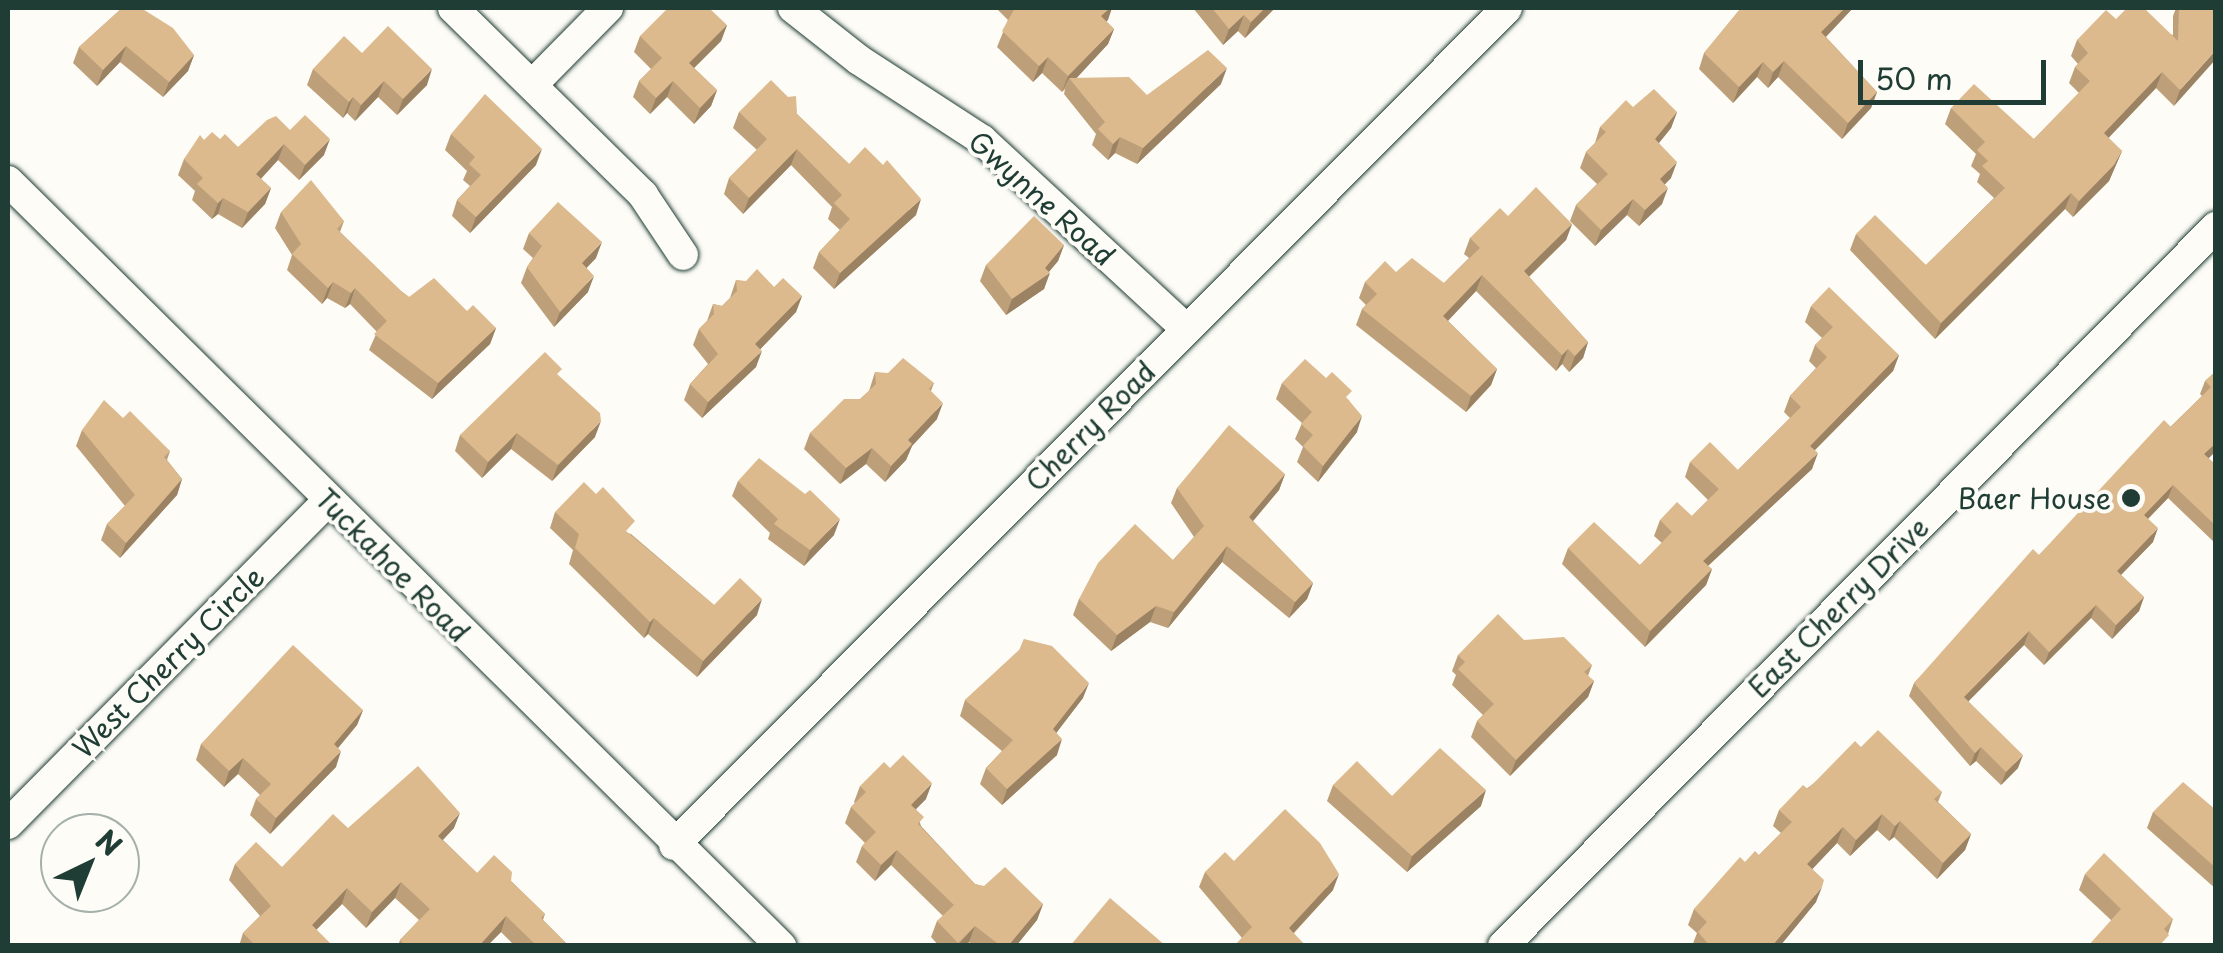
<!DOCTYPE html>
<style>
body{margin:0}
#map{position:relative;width:2223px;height:953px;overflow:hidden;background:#fdfcf7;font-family:"Playpen Sans",sans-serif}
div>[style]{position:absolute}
.roads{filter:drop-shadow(0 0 2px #1f3d34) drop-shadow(0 0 2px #1f3d34)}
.street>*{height:30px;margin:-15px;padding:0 15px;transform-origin:15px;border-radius:15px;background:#fdfcf7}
.wall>*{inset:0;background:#bda07a}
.shaded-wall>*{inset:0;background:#9a8263}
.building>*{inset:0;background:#dcba8e}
.dots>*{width:28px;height:28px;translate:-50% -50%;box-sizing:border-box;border:5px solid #fdfcf7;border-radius:50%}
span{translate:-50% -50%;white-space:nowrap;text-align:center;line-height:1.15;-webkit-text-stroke:8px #fdfcf7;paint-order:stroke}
.street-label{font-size:28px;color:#1f3d34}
.poi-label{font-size:28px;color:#1f3d34}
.right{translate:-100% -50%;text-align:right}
.frame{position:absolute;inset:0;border:10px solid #1f3d34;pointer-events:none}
.north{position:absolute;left:40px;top:813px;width:100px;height:100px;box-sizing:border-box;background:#fdfcf7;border:2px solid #a4b0a9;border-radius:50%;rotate:43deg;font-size:28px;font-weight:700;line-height:40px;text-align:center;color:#1f3d34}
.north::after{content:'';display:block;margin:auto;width:35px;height:45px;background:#1f3d34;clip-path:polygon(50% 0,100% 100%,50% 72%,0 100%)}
.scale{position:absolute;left:1858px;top:60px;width:188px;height:45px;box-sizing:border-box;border:5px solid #1f3d34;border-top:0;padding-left:12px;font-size:30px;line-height:35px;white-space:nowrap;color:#1f3d34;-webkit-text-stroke:8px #fdfcf7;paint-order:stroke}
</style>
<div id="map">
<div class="roads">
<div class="street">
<i style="left:453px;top:8px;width:267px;rotate:44.5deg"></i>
<i style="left:643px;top:195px;width:72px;rotate:56.3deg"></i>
<i style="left:793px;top:8px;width:84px;rotate:38.2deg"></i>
<i style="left:859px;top:60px;width:147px;rotate:33deg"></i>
<i style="left:982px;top:140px;width:278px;rotate:42.8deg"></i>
<i style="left:533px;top:84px;width:107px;rotate:-45.4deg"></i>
<i style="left:8px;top:181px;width:1088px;rotate:44.7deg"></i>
<i style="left:8px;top:824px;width:455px;rotate:-45.3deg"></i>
<i style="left:674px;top:845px;width:1181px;rotate:-45.14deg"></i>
<i style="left:1503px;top:946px;width:1013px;rotate:-45.24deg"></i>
</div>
</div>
<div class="wall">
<i style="clip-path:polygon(122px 8px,194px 55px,188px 71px,163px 97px,120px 62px,97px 86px,73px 63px,79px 47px)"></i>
<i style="clip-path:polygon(996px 8px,1112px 8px,1106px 21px,1114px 29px,1108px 44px,1076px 78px,1147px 95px,1221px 84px,1137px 164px,1115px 153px,1108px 160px,1092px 145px,1096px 134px,1064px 94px,1065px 89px,1062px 92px,1042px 73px,1033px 82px,997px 47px,1008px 20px)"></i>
<i style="clip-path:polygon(1193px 8px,1275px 8px,1245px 38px,1238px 31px,1223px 45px)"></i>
<i style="clip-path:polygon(1741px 8px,1853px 8px,1826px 37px,1877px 92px,1871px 108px,1842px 139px,1778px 77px,1768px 88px,1757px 77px,1733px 103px,1699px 69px,1704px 53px)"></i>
<i style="clip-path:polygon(2176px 8px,2216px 8px,2174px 106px,2156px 88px,2108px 138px,2122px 151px,2109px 181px,2073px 217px,2065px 209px,1935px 339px,1850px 250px,1856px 234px,1926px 265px,1994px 198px,1977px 182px,1980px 174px,1971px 166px,1976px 154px,1945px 124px,1951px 108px,2034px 139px,2079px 93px,2069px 83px,2075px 67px,2078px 64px,2071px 56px,2077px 40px,2116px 19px,2173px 35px,2173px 16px)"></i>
<i style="clip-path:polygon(727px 25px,721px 41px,694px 68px,717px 90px,711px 106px,694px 124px,667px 97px,650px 114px,633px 97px,639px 81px,651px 69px,634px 52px,640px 36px)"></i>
<i style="clip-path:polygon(362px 53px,427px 85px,397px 115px,378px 97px,355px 121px,347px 113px,343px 118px,307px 85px,313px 69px)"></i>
<i style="clip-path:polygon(1633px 107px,1677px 112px,1671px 128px,1659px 143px,1671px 178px,1665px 184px,1662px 204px,1639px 226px,1627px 215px,1595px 246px,1570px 221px,1576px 205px,1597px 184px,1580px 168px,1586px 152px,1595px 143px,1600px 127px)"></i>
<i style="clip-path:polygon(739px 112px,797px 114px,849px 164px,916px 215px,834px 289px,813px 268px,819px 252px,840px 230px,828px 219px,832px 207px,791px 165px,743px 214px,724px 194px,729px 178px,757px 150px,733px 128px)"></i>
<i style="clip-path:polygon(290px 130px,324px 155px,299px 180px,278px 160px,261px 179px,271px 188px,265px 204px,242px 228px,218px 214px,212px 219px,192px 200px,195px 191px,178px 175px,184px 159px,204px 140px,220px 139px,238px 147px)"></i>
<i style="clip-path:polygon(451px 134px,536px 165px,470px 233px,452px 216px,457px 200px,470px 186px,463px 180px,467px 171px,445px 150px)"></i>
<i style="clip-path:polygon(281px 212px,344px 221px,340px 232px,401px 291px,409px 297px,467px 311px,496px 328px,490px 344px,432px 399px,369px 350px,377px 332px,350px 304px,345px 308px,327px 298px,322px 304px,287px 270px,292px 255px,275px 228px)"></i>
<i style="clip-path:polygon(1508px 216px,1572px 224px,1566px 240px,1529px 277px,1588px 342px,1583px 358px,1569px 372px,1562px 364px,1556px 371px,1476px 291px,1448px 321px,1497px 369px,1491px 385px,1466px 412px,1356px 325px,1362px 309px,1366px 305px,1359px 298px,1365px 282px,1396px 272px,1444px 283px,1469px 258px,1464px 254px,1470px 238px)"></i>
<i style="clip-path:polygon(529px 233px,596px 258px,586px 268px,588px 292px,554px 327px,521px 283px,527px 267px,533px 258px,523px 249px)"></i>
<i style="clip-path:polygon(1064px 245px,1058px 261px,1049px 272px,1044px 289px,1006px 315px,980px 281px,986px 265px)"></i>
<i style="clip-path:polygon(736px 280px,774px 287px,802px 296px,796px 312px,760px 349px,756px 367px,702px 418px,684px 400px,690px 384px,708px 364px,693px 345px,699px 329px,707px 321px,713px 304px,722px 306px,730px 298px)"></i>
<i style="clip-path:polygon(1811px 306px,1899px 355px,1893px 371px,1815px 450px,1812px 469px,1708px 566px,1712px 569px,1706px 585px,1645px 647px,1562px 564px,1568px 548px,1640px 565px,1662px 543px,1654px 536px,1660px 520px,1692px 516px,1708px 500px,1685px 477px,1690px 462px,1738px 470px,1790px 418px,1784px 412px,1790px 396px,1816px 368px,1809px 361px,1815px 345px,1822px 338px,1805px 322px)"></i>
<i style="clip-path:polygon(2216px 371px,2216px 451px,2208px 458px,2216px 465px,2216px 544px,2168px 498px,2148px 519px,2153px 542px,2121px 575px,2144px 597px,2139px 611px,2112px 639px,2091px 618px,2044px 665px,2024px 645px,1968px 701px,2018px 768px,2001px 785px,1976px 761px,1970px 766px,1909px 696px,1914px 683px,2039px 555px,2202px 396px,2200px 394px,2205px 381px)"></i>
<i style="clip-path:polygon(875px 372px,934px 383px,931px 391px,937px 419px,912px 446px,906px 460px,885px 482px,866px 464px,840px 484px,804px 449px,810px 433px,860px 399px,869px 391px)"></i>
<i style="clip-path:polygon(559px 377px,595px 437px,552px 481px,511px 449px,482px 478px,455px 451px,460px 435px)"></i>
<i style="clip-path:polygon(1282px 383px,1349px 400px,1357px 432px,1318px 482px,1297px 462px,1303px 447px,1295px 439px,1302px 423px,1276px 399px)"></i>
<i style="clip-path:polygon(123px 418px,170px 451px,167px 460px,182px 479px,177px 495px,120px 558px,101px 540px,107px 524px,125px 506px,76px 446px,82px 430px)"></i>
<i style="clip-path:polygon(1285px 474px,1279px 490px,1253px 521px,1313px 583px,1307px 599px,1289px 618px,1222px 562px,1168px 628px,1150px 622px,1111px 651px,1073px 615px,1079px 599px,1173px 560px,1194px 537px,1171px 503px,1177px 488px)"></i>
<i style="clip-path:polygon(738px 481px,834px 535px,804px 566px,768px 539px,770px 533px,732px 496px)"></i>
<i style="clip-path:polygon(555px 512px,631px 534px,714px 605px,757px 615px,697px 677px,648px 634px,644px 638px,569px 564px,573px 550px,550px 528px)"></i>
<i style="clip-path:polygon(1024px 639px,1083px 698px,1056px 733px,1057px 755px,1002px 805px,980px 784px,986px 768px,1002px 751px,960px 716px,965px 700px,1019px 651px)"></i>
<i style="clip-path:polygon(1524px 640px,1592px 665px,1588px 676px,1594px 681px,1588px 697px,1510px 776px,1471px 737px,1477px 721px,1483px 715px,1452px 685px,1456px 675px,1452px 671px,1458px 655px)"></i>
<i style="clip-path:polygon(363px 710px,357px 725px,338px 748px,336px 767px,270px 834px,250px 815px,256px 799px,260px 795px,238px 774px,224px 787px,196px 760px,201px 744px)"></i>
<i style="clip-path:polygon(1861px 747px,1942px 792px,1938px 802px,1971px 834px,1965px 850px,1937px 879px,1894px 837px,1889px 841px,1877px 830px,1850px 856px,1837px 843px,1812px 869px,1816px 902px,1780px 946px,1692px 946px,1697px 933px,1688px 925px,1694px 909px,1745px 862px,1759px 855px,1781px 833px,1773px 826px,1779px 810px)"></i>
<i style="clip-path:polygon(1333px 785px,1392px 796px,1481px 806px,1407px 872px,1327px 801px)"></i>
<i style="clip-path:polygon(860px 786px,926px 799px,916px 809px,921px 826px,975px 884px,1043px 904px,1037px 920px,1016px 946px,974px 946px,969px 942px,966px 946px,939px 946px,931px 937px,937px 921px,943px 916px,891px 865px,875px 881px,856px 862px,862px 846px,865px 843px,845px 823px,851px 807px,855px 803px,854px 802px)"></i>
<i style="clip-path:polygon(2216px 810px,2216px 889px,2147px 828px,2153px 812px)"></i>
<i style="clip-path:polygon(348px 828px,454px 828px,443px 840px,477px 873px,511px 881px,545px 914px,543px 920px,569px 946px,515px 946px,501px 932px,487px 946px,398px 946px,400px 940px,419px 920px,395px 898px,366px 928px,342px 904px,316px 930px,331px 946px,239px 946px,243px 933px,260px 916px,229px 880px,235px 864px,282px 867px)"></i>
<i style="clip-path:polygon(1234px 861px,1333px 890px,1294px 933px,1242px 938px,1199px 887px,1205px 872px)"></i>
<i style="clip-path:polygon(2085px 874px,2173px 919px,2168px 934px,2112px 921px,2079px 890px)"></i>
</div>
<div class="shaded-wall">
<i style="clip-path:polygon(1110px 8px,1112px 8px,1108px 20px,1096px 32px,1101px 16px)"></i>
<i style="clip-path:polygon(1265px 8px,1275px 8px,1245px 38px,1251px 22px)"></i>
<i style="clip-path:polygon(1845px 8px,1853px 8px,1815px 48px,1821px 32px)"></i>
<i style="clip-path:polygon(1244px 15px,1238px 31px,1223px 45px,1229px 29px)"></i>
<i style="clip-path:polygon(727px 25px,721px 41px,683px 79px,689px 63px)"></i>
<i style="clip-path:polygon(1114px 29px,1108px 44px,1073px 82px,1069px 78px,1062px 92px,1068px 76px)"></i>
<i style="clip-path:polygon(126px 46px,120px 62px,97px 86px,103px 70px)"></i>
<i style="clip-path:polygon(2216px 50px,2216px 59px,2174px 106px,2180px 90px)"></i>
<i style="clip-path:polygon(194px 55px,188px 71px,163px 97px,169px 82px)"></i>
<i style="clip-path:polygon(1048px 57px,1042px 73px,1033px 82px,1039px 66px)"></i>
<i style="clip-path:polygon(1784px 61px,1778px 77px,1768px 88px,1773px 72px)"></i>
<i style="clip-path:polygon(1763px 62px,1757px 77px,1733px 103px,1739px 87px)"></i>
<i style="clip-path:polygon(1227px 68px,1221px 84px,1137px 164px,1143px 148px)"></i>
<i style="clip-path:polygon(432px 69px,427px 85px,397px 115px,403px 99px)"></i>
<i style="clip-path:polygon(2162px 72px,2156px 88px,2098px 149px,2104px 133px)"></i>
<i style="clip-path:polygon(384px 81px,378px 97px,355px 121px,361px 105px)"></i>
<i style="clip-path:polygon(673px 81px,667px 97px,650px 114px,656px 98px)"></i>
<i style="clip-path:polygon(717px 90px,711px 106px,694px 124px,700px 108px)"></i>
<i style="clip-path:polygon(1877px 92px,1871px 108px,1842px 139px,1848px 123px)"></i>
<i style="clip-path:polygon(353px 97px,347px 113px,343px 118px,349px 102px)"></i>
<i style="clip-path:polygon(1677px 112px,1671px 128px,1649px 155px,1655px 139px)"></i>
<i style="clip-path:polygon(1120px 137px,1115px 153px,1108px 160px,1113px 144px)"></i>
<i style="clip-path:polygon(330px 139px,324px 155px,299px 180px,305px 165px)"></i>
<i style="clip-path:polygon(284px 144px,278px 160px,250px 190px,256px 174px)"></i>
<i style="clip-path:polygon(542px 149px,536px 165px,470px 233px,476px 217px)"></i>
<i style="clip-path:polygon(797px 149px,791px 165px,743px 214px,749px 198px)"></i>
<i style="clip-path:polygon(2122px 151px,2109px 181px,2073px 217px,2079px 201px)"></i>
<i style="clip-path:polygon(1677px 162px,1671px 178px,1654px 195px,1660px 179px)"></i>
<i style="clip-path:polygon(271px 188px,265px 204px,242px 228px,248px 212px)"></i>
<i style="clip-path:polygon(1668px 188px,1662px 204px,1639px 226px,1645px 210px)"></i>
<i style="clip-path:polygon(2071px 193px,2065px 209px,1935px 339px,1941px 323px)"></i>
<i style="clip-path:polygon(223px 198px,218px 214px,212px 219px,218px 203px)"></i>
<i style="clip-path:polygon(921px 199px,916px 215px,834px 289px,840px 273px)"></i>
<i style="clip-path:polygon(1633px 199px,1627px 215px,1595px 246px,1601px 230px)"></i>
<i style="clip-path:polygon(1572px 224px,1566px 240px,1518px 287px,1524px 271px)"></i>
<i style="clip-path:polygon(602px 242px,596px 258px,576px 279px,582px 263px)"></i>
<i style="clip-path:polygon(1064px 245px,1058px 261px,1046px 275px,1050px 273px,1044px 289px,1006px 315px,1012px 299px,1045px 268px)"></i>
<i style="clip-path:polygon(1482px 275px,1476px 291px,1437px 332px,1443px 316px)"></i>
<i style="clip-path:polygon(594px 276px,588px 292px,554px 327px,560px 312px)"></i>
<i style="clip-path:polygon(333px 282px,327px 298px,322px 304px,328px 288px)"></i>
<i style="clip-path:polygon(355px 288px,350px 304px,345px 308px,351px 293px)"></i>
<i style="clip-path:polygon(802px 296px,796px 312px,750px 360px,755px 344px)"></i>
<i style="clip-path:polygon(496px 328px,490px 344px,432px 399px,438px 383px)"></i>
<i style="clip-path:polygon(1588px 342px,1583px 358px,1569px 372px,1575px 356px)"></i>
<i style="clip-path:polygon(1568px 349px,1562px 364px,1556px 371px,1562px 355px)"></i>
<i style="clip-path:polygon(762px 351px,756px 367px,702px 418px,708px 402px)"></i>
<i style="clip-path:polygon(1899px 355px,1893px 371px,1804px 461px,1810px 446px)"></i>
<i style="clip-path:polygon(1497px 369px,1491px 385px,1466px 412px,1471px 396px)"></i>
<i style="clip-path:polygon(943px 403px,937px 419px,912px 446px,906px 460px,885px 482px,891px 466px,908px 440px)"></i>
<i style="clip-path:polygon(1362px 416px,1357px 432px,1318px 482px,1323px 466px)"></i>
<i style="clip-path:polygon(601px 421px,595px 437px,552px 481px,558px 465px)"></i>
<i style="clip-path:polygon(517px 433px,511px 449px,482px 478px,488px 462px)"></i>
<i style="clip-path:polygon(2216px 443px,2216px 451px,2199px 468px,2204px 454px)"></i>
<i style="clip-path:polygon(872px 448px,866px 464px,840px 484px,846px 468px)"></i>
<i style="clip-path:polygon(1818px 453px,1812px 469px,1697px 576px,1703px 561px)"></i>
<i style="clip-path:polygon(1285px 474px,1279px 490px,1243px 533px,1249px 517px)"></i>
<i style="clip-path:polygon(182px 479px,177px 495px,120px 558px,126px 543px)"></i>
<i style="clip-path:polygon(2173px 485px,2168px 498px,2139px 528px,2144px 515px)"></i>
<i style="clip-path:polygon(840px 519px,834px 535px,804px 566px,810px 550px)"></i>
<i style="clip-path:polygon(2158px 528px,2153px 542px,2112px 584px,2117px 571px)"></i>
<i style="clip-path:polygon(1227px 546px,1222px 562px,1168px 628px,1174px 612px)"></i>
<i style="clip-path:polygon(1712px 569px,1706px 585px,1645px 647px,1650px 631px)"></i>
<i style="clip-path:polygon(1313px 583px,1307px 599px,1289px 618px,1295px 602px)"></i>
<i style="clip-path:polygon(2144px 597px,2139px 611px,2112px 639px,2116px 625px)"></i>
<i style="clip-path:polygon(762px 599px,757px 615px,697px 677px,703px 661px)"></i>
<i style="clip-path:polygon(2096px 605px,2091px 618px,2044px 665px,2049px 652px)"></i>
<i style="clip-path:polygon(1156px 606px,1150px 622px,1111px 651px,1117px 635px)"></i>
<i style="clip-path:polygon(654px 618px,648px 634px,644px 638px,650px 622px)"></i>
<i style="clip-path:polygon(2029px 631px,2024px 645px,1959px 711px,1964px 697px)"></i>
<i style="clip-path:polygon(1594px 681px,1588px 697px,1510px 776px,1516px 760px)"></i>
<i style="clip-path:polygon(1089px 683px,1083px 698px,1047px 745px,1053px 729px)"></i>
<i style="clip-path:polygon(363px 710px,357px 725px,328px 760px,334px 744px)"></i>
<i style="clip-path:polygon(1062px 739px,1057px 755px,1002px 805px,1007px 789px)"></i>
<i style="clip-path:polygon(1981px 747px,1976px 761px,1970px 766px,1975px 753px)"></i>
<i style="clip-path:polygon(341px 751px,336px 767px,270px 834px,276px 818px)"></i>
<i style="clip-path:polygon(2023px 755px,2018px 768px,2001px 785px,2006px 772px)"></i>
<i style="clip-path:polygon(243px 758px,238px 774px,224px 787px,229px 771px)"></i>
<i style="clip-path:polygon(932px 783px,926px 799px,905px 820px,911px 805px)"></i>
<i style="clip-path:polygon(1486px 790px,1481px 806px,1407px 872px,1412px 856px)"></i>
<i style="clip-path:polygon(460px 813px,454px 828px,432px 851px,438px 836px)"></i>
<i style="clip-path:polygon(1882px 814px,1877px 830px,1850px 856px,1856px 840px)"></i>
<i style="clip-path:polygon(1900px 821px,1894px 837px,1889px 841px,1895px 826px)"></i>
<i style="clip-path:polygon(1843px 827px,1837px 843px,1802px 880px,1807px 864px)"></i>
<i style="clip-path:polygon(1971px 834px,1965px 850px,1937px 879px,1943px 863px)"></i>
<i style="clip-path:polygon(897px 850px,891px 865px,875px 881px,881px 865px)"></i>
<i style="clip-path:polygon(1339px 874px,1333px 890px,1283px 944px,1289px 928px)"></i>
<i style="clip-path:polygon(401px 882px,395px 898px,366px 928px,372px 912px)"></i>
<i style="clip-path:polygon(1822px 887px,1816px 902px,1780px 946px,1772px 946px)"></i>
<i style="clip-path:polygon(347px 888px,342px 904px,306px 940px,312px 925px)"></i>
<i style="clip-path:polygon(1043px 904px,1037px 920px,1016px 946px,1008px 946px)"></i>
<i style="clip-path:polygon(506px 916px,501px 932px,487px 946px,478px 945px)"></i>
<i style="clip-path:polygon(975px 926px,969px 942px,966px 946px,957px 946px)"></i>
</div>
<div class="building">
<i style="clip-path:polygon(122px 8px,141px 8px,173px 28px,194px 55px,169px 82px,126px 46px,103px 70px,79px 47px)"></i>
<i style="clip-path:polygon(668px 8px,709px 8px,727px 25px,689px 63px,717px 90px,700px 108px,673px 81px,656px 98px,639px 81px,662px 58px,640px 36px)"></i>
<i style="clip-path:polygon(1015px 8px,1110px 8px,1101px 16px,1114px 29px,1068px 76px,1048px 57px,1039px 66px,1002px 31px)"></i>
<i style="clip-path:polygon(1212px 8px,1265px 8px,1251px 22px,1244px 15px,1229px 29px)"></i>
<i style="clip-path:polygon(1741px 8px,1845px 8px,1821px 32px,1877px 92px,1848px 123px,1784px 61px,1773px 72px,1763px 62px,1739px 87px,1704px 53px)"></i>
<i style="clip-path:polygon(2127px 8px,2144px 8px,2178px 41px,2179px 8px,2216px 8px,2216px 50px,2180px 90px,2162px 72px,2104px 133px,2122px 151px,2114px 165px,2079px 201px,2071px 193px,1941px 323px,1856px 234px,1875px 215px,1926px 265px,2005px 188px,1982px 166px,1988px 161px,1977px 150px,1985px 142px,1951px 108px,1974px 84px,2034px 139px,2090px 81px,2075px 67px,2088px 53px,2077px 40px,2106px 10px,2116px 19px)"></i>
<i style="clip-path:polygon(388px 26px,432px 69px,403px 99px,384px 81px,361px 105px,353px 97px,349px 102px,313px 69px,344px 36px,362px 53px)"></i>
<i style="clip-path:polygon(1208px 50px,1227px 68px,1143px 148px,1120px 137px,1113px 144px,1098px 129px,1105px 122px,1069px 78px,1129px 77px,1147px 95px)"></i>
<i style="clip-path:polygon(771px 80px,788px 97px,796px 96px,797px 114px,849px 164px,865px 147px,883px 165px,887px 160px,921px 199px,840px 273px,819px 252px,850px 219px,834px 203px,842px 195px,797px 149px,749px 198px,729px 178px,767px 139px,739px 112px)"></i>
<i style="clip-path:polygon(1654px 89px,1677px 112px,1655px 139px,1677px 162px,1660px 179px,1668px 188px,1645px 210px,1633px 199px,1601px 230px,1576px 205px,1608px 174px,1586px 152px,1606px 132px,1600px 127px,1626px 100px,1633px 107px)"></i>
<i style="clip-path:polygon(485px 94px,542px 149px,476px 217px,457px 200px,481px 175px,469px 164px,475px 157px,451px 134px)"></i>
<i style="clip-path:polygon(305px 115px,330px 139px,305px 165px,284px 144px,256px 174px,271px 188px,248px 212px,223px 198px,218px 203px,197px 184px,203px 178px,184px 159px,200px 135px,204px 140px,212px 132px,220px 139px,225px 134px,238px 147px,267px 120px,276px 116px,290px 130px)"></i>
<i style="clip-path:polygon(311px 180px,344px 221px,337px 229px,401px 291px,409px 297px,434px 278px,467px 311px,473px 305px,496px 328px,438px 383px,374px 334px,387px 321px,355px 288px,351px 293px,333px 282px,328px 288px,292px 254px,301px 244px,281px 212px)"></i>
<i style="clip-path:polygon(1536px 187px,1572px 224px,1524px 271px,1588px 342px,1575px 356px,1568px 349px,1562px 355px,1482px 275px,1443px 316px,1497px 369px,1471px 396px,1362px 309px,1377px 294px,1365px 282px,1385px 261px,1396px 272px,1412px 258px,1444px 283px,1480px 248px,1470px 238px,1500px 208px,1508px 216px)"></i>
<i style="clip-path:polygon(558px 202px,602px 242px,582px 263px,594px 276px,560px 312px,527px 267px,542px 246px,529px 233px)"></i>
<i style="clip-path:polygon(1034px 216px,1064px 245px,1045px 268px,1050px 273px,1012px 299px,986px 265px)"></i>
<i style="clip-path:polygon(757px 269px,774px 287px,783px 278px,802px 296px,755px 344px,762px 351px,708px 402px,690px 384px,718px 354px,699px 329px,714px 314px,713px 304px,722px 306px,737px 291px,736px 280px,746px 281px)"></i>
<i style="clip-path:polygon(1829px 287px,1899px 355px,1810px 446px,1818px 453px,1703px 561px,1712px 569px,1650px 631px,1568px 548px,1594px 522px,1640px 565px,1672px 532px,1660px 520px,1677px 502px,1692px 516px,1719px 489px,1690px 462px,1710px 442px,1738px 470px,1801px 407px,1790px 396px,1827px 357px,1815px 345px,1833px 327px,1811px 306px)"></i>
<i style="clip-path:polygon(545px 352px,562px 369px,557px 374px,600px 413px,601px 421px,558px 465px,517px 433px,488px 462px,460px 435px)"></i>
<i style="clip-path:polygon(903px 358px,934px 383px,929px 389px,943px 403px,908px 440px,912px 444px,891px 466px,872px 448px,846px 468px,810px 433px,844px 399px,860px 399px,876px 384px,875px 372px,888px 373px)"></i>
<i style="clip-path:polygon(1305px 359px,1326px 378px,1332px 372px,1352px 391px,1346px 397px,1362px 416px,1323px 466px,1303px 446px,1313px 435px,1301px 424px,1312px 412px,1282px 383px)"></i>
<i style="clip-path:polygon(2216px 371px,2216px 443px,2204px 454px,2216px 465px,2216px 526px,2173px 485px,2144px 515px,2158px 528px,2117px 571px,2144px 597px,2116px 625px,2096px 605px,2049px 652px,2029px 631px,1964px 697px,2023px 755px,2006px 772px,1981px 747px,1975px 753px,1914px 683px,2033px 549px,2039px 555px,2164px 420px,2171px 427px,2211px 387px,2205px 381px)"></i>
<i style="clip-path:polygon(104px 400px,123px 418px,130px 411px,170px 451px,164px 457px,182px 479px,126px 543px,107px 524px,135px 495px,82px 430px)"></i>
<i style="clip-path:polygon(1229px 425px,1285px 474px,1249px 517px,1313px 583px,1295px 602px,1227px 546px,1174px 612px,1156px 606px,1117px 635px,1079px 599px,1098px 563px,1135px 524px,1173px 560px,1204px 526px,1177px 488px)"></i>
<i style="clip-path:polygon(759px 458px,805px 494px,810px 490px,840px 519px,810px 550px,774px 524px,778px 519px,738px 481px)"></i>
<i style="clip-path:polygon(584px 482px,596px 494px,603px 487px,635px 521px,626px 531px,714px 605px,740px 578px,762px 599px,703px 661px,654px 618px,650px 622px,575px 548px,579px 534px,555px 512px)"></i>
<i style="clip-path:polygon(1498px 614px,1524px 640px,1564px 637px,1592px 665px,1584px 672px,1594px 681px,1516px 760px,1477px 721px,1494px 704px,1458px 669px,1465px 662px,1458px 655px)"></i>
<i style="clip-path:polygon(1024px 639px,1052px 646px,1089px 683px,1053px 729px,1062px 739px,1007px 789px,986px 768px,1013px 740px,965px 700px,1020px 649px)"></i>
<i style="clip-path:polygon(293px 645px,363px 710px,334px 744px,341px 751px,276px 818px,256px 799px,271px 784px,243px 758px,229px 771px,201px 744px)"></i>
<i style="clip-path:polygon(1878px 730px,1942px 792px,1934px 799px,1971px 834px,1943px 863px,1900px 821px,1895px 826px,1882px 814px,1856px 840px,1843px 827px,1807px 864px,1824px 880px,1822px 887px,1772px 946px,1710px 946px,1698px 932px,1707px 922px,1694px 909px,1740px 857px,1745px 862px,1755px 851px,1759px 855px,1792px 822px,1779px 810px,1803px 785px,1808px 789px,1855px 741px,1861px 747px)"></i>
<i style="clip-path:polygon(1440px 748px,1486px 790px,1412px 856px,1333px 785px,1357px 761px,1392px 796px)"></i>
<i style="clip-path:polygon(903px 755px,932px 783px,911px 805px,924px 817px,918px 824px,975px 884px,984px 886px,1005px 867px,1043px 904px,1008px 946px,1001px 946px,975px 926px,958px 943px,937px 921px,954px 905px,897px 850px,881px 865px,862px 846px,876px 832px,851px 807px,866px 792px,860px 786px,884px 762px,890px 768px)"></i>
<i style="clip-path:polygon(418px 766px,460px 813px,438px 836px,477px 873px,494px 855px,512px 872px,511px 881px,545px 914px,541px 918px,569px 946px,537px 946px,506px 916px,479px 946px,405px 946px,400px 940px,430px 909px,401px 882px,372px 912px,347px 888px,312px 925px,331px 944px,330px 946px,251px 946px,253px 943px,243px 933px,271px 906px,235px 864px,256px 842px,282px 867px,333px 814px,348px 828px)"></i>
<i style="clip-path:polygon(2183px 782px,2216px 810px,2216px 868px,2153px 812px)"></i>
<i style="clip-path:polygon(1285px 809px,1320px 843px,1339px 874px,1289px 928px,1306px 946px,1234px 946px,1252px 927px,1205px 872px,1225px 852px,1234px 861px)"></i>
<i style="clip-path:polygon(2104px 853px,2173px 919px,2164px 929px,2169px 935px,2159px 946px,2088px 946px,2121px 909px,2085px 874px)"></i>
<i style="clip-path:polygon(1110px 898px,1166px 946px,1070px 946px)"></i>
</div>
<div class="dots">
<i style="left:2131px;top:498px;background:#1f3d34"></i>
</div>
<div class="street-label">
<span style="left:1042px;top:198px;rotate:42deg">Gwynne Road</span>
<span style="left:1090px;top:426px;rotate:-45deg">Cherry Road</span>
<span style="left:393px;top:565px;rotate:45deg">Tuckahoe Road</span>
<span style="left:1838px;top:607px;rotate:-45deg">East Cherry Drive</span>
<span style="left:168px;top:662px;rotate:-45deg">West Cherry Circle</span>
</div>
<div class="poi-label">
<span class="right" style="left:2111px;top:498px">Baer House</span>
</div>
<div class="frame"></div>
<div class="north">N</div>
<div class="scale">50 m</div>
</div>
